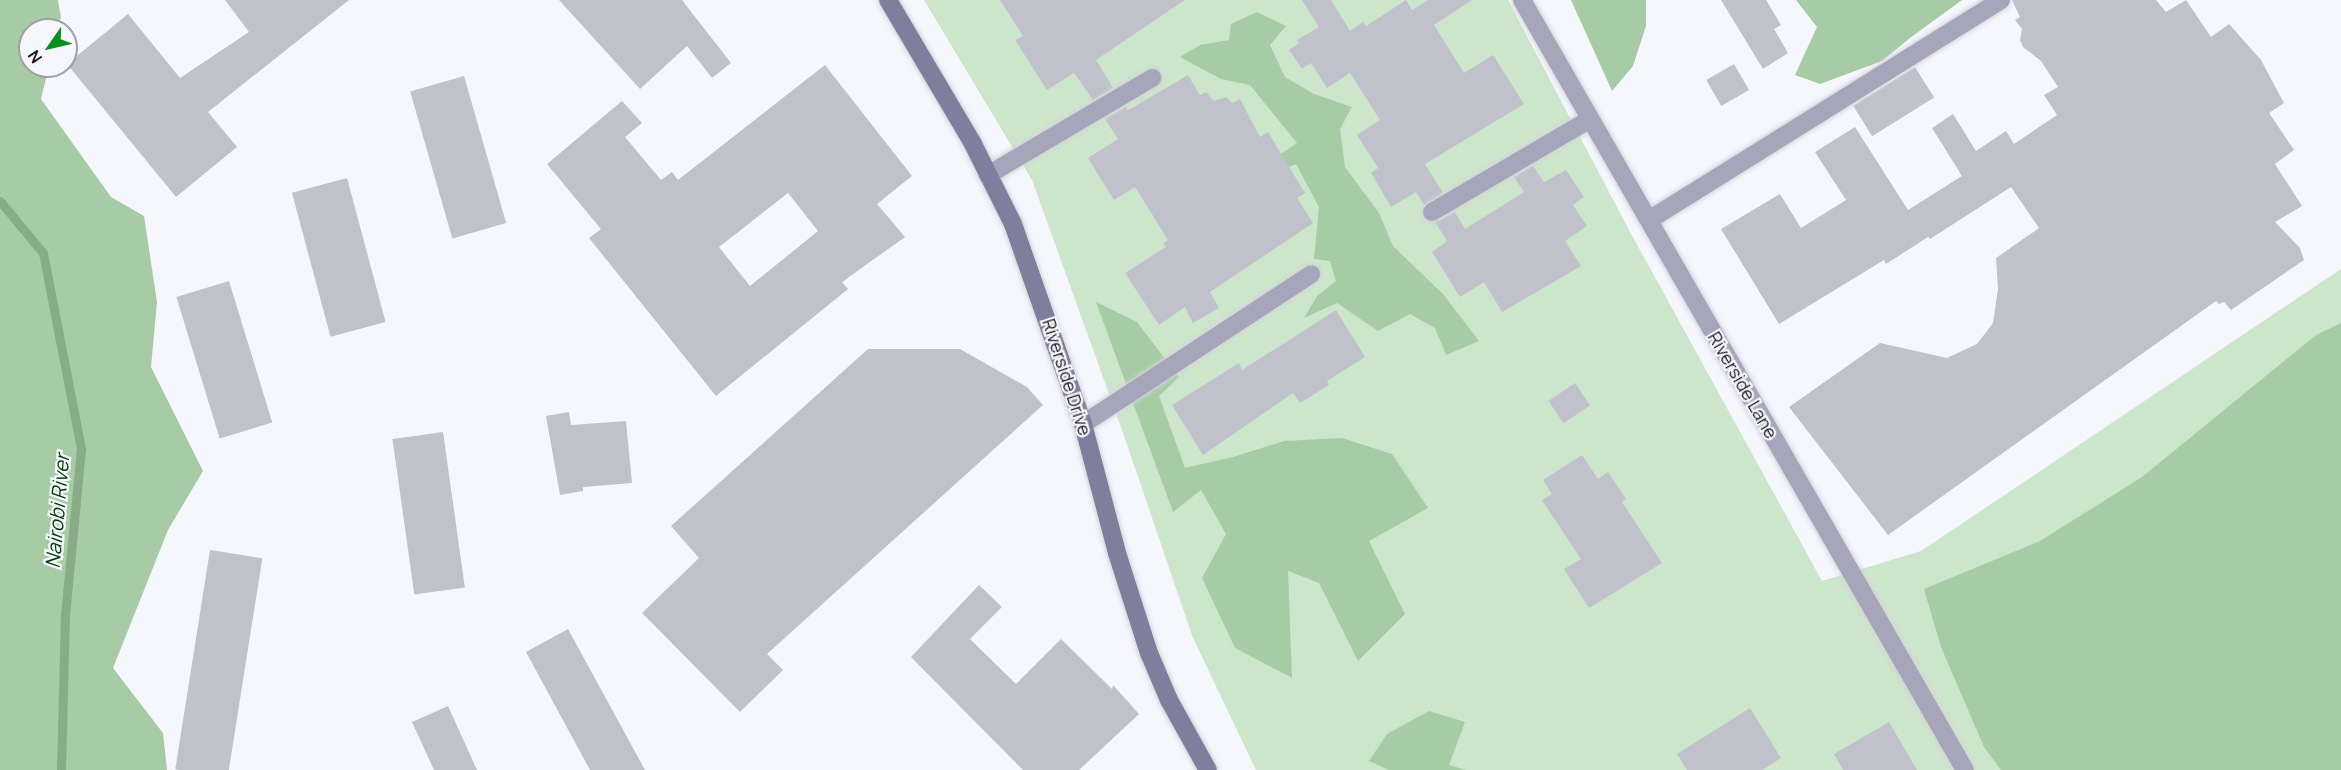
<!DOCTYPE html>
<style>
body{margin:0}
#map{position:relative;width:2341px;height:770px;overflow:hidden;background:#f6f6fd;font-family:Manrope,sans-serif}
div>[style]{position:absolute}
.green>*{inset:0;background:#cce6cb}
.forest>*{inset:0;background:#a7cca5}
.stream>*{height:9px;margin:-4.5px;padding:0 4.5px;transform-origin:4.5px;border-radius:4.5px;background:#88ac87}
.building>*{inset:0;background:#c1c1cc;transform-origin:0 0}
.roads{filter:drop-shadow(0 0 2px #d3d3d9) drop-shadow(0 0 2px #d3d3d9)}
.street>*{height:18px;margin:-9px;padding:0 9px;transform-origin:9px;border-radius:9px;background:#a6a5ba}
.secondary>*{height:18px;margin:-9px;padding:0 9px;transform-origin:9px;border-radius:9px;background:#7f7e9c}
span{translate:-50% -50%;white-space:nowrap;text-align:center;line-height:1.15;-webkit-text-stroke:4.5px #f6f6fd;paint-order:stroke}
.street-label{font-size:18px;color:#1b1b1f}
.water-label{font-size:20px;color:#033c08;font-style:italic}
.north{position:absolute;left:18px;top:18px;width:60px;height:60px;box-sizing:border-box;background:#f6f6fd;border:2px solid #9e9ea4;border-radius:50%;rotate:236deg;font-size:16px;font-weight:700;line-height:24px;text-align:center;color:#1b1b1f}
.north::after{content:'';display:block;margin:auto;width:21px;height:27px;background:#0b8f1f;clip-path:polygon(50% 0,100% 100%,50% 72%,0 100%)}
</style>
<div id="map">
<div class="green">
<i style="clip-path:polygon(924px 0,1508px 0,1629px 230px,1822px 581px,1921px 551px,2341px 269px,2341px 770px,1256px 770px,1193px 638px,1122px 430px,1032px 180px)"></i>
</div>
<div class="forest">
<i style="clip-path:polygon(0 0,58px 0,61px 17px,57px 30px,30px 30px,30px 66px,49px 66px,41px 99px,111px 197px,144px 216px,157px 302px,151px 367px,203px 471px,168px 530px,113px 668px,163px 733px,167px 770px,0 770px)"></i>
<i style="clip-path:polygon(1571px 0,1646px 0,1646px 26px,1633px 66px,1612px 91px)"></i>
<i style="clip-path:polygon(1796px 0,1962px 0,1910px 38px,1882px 61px,1820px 84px,1795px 75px,1817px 27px)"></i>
<i style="clip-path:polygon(1257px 12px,1286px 26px,1270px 45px,1285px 77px,1314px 94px,1352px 107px,1340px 129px,1345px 167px,1379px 213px,1393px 246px,1443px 294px,1479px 341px,1446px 355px,1435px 328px,1410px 314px,1378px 331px,1337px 303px,1304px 318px,1317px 296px,1336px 281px,1330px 261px,1314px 259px,1319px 207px,1296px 164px,1227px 191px,1297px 143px,1250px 85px,1221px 79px,1180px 57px,1200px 45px,1229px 40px,1231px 24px)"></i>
<i style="clip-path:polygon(1096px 302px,1137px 322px,1179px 377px,1159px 396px,1185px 468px,1233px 457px,1284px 441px,1342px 438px,1392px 454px,1428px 508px,1369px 541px,1405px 614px,1358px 661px,1319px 583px,1288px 571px,1292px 678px,1235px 648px,1202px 578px,1226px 534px,1201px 490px,1173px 512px)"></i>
<i style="clip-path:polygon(2341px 323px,2341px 770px,2001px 770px,1984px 747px,1941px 647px,1924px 589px,2040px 541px,2142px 477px,2316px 335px)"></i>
<i style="clip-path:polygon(1429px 711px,1465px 722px,1449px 765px,1466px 770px,1389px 770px,1369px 761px,1387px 734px)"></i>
</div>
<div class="stream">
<i style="left:0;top:201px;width:67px;rotate:50.4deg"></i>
<i style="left:43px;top:253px;width:200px;rotate:79deg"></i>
<i style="left:81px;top:449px;width:168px;rotate:95.5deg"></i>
<i style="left:65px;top:616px;width:154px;rotate:91.5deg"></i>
</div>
<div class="building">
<i style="clip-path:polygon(225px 0,349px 0,208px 112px,237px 147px,176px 197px,67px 64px,128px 14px,180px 78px,249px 32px)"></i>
<i style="clip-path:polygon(559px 0,682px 0,731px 63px,712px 78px,687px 46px,640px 89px)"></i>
<i style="clip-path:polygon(1000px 0,1185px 0,1096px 60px,1113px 88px,1093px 100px,1074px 73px,1047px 90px,1015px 40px,1023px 36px)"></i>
<i style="clip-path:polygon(1302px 0,1331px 0,1350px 31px,1363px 22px,1366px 26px,1406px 0,1412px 10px,1428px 0,1472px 0,1434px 25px,1464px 73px,1493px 55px,1524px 104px,1425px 164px,1443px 193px,1424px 205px,1416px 192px,1391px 207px,1371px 173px,1378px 168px,1357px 135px,1380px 120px,1350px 73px,1327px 88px,1311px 63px,1302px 69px,1289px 50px,1299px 43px,1297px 40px,1319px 27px)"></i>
<i style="clip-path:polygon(1721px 0,1766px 0,1781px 25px,1774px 29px,1788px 53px,1763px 69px)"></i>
<i style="clip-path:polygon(2012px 0,2156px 0,2166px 12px,2186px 0,2211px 37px,2229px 24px,2261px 60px,2284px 103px,2269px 113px,2294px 150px,2275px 164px,2302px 206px,2275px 222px,2300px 248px,2304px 260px,2231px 310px,2224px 302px,2219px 304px,2216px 301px,1888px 535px,1789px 407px,1880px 343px,1947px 358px,1977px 344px,1993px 323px,1998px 289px,1996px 258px,2039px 228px,2011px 187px,1930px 239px,1928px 237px,1886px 264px,1884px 260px,1779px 324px,1721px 229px,1780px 194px,1801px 228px,1846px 200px,1815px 152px,1855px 127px,1908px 210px,1962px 176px,1932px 128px,1953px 114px,1976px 151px,2006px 131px,2014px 144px,2057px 115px,2044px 95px,2058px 87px,2041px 61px,2023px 47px,2020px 40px,2022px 29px,2015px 20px,2020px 17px)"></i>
<i style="left:1734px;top:64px;width:30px;height:32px;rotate:60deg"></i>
<i style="clip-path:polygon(evenodd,825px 65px,912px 176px,877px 204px,905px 237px,842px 282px,848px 289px,716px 396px,589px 238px,601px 229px,547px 164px,622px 101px,642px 123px,625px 137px,661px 180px,672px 172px,678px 180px,825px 65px,788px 193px,818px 231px,750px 286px,719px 247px,788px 193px)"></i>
<i style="left:1915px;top:67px;width:36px;height:73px;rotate:58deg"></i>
<i style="clip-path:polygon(1188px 75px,1200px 95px,1206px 92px,1214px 101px,1226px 97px,1232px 103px,1240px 99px,1260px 137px,1268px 132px,1305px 193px,1297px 198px,1313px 223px,1210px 292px,1219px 308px,1193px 323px,1185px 307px,1159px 325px,1125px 273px,1166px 247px,1163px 243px,1168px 240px,1135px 187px,1114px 200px,1088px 158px,1118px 139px,1105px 119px,1126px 107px,1127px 110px,1132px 108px)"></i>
<i style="left:464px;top:76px;width:153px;height:56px;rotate:74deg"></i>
<i style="clip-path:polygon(1533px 166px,1544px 182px,1566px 170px,1584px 197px,1573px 205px,1587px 226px,1565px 241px,1581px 266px,1502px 312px,1484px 282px,1460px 297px,1432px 252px,1447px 241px,1435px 222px,1455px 212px,1465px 229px,1524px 192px,1514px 177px)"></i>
<i style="left:347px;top:178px;width:149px;height:57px;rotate:75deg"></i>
<i style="left:229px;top:281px;width:148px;height:55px;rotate:73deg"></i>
<i style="clip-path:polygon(1336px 310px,1365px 357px,1327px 381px,1329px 385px,1300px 403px,1293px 393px,1203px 455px,1172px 405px,1239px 363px,1242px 370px)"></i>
<i style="clip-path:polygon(868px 349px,960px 349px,1027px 387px,1043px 405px,767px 654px,783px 670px,740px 712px,642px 613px,699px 558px,671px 526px)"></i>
<i style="left:1575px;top:383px;width:27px;height:32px;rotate:56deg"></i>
<i style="clip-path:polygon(569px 412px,571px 425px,626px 421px,632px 483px,583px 487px,583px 491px,560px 495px,546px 416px)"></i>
<i style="left:443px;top:432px;width:157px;height:51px;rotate:82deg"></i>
<i style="clip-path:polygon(1582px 455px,1598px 479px,1608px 472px,1626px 499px,1622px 502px,1662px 563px,1589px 608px,1564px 569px,1581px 559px,1542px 500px,1552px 494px,1543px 480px)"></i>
<i style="left:210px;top:550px;width:53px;height:222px;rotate:9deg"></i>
<i style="clip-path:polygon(979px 585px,1002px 607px,970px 639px,1016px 684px,1061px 639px,1112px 689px,1113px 685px,1139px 714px,1079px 770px,1023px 770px,911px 657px)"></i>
<i style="clip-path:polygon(568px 629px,645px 770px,590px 770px,526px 652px)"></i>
<i style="clip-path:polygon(448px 706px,477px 770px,434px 770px,412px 722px)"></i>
<i style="clip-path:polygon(1750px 708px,1781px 758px,1762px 770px,1687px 770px,1677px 754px)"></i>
<i style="clip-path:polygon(1889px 722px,1917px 770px,1843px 770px,1834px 754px)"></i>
</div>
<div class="roads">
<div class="street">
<i style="left:1522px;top:0;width:888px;rotate:60.09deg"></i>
<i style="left:988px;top:175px;width:191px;rotate:-30.6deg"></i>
<i style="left:1432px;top:212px;width:182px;rotate:-30.4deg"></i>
<i style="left:1649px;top:220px;width:415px;rotate:-32deg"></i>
<i style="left:1083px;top:424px;width:273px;rotate:-33.3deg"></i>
</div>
<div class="secondary">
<i style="left:888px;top:0;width:167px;rotate:59.4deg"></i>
<i style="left:973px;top:144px;width:89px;rotate:63.4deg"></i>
<i style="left:1013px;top:224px;width:212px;rotate:70.7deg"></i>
<i style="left:1083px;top:424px;width:133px;rotate:75.2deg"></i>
<i style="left:1117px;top:553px;width:105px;rotate:72.3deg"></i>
<i style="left:1149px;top:653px;width:51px;rotate:66.9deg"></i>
<i style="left:1169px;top:700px;width:80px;rotate:60.9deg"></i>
</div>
</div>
<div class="street-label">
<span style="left:1067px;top:377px;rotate:72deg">Riverside Drive</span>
<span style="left:1743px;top:385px;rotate:60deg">Riverside Lane</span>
</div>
<div class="water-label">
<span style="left:57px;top:511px;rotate:-85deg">Nairobi River</span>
</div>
<div class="north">N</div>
</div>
